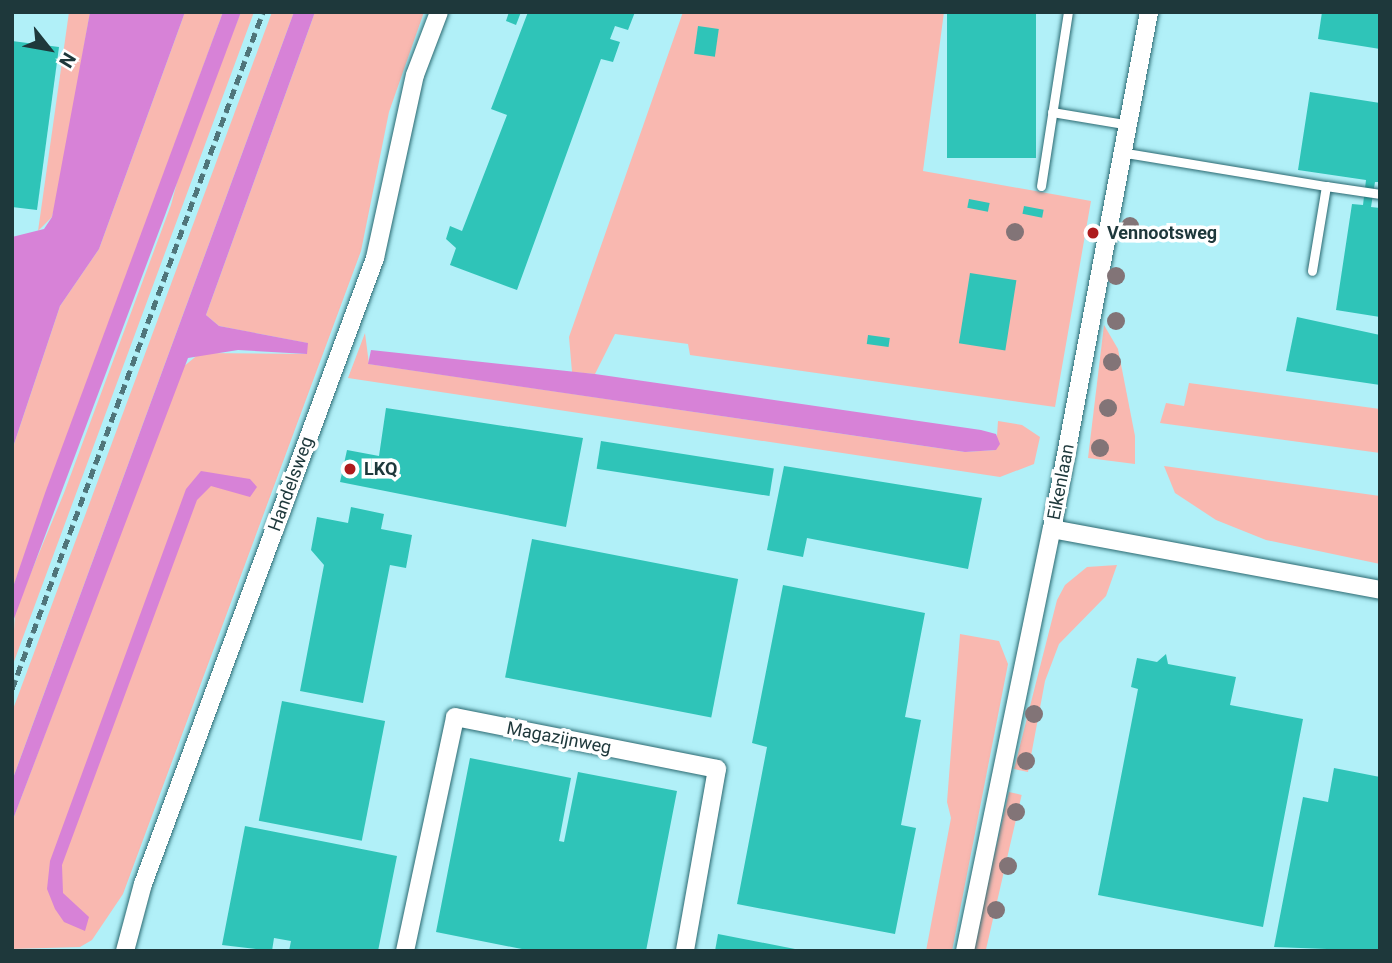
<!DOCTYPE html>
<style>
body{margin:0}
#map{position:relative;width:1392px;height:963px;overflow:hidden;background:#b1f0f8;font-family:Roboto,sans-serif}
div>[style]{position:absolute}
.green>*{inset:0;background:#f9b8b0;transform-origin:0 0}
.water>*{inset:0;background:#d782d7}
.building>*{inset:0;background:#2fc4b8;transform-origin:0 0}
.roads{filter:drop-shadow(0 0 2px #2b6971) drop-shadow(0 0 2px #2b6971)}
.lane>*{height:9px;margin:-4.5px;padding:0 4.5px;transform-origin:4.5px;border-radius:4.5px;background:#fff}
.street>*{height:18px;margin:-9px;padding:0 9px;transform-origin:9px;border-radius:9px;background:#fff}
.rail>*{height:5px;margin-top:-2.5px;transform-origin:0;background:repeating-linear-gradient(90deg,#4f757a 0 10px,transparent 0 15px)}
.trees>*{width:18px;height:18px;margin:-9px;border-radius:50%;background:#827477}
.dots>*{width:19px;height:19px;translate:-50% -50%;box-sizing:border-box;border:4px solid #fff;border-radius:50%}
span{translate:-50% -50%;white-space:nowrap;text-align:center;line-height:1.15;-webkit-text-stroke:7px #fff;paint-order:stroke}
.poi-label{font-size:18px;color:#1e383b;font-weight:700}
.left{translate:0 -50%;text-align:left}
.street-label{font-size:18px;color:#1e383b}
.frame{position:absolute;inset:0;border:14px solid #1e383b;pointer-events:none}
.north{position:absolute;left:14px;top:14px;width:70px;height:70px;-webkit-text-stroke:5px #fff;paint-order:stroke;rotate:121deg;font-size:19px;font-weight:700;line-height:28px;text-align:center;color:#1e383b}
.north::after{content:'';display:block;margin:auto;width:24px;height:32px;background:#1e383b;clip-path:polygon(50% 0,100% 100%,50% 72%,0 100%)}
</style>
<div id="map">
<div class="green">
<i style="clip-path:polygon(69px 12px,90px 12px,60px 186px,52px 217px,38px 231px)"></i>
<i style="clip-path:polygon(185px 12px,223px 12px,12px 590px,12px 450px,60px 306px,99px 249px)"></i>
<i style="clip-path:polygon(241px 12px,254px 12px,12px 667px,15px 611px,64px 493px,171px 205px,185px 152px)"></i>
<i style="clip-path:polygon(272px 12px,294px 12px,12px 781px,12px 712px)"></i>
<i style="clip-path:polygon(315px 12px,424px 12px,389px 112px,361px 251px,123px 894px,92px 940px,80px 947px,12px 949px,12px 822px,183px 367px,200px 353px,307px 354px,307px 343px,219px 326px,206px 315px)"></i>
<i style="clip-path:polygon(683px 12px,944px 12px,923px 171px,1091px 201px,1055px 407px,690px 355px,688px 344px,615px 334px,595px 374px,572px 372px,569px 337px)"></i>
<i style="clip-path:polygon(1104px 325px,1118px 349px,1135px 436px,1135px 464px,1088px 458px)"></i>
<i style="clip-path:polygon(365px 333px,369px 364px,965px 452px,996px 450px,998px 421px,1022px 425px,1040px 437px,1034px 464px,1000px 477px,348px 378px)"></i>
<i style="clip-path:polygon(1189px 383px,1380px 409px,1380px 453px,1160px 423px,1166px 403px,1184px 406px)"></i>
<i style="clip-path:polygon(1164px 466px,1380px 496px,1380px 564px,1266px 540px,1216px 520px,1175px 493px)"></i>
<i style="clip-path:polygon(1117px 565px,1106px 596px,1059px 644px,1045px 681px,1028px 772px,1014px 769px,1057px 600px,1065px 585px,1087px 567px)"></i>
<i style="clip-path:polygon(960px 634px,999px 641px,1008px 664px,952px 951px,926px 951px,951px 818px,947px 802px)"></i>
<i style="left:1009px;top:792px;width:13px;height:162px;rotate:13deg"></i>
</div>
<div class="water">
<i style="clip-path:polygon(90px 12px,185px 12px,99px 249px,60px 306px,12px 450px,12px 237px,44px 229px,52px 217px)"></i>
<i style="clip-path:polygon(223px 12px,241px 12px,12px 624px,12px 590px,45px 493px)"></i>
<i style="clip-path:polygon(294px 12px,315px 12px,206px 315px,219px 326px,308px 343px,307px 354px,238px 350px,188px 358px,12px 822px,12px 781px)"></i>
<i style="clip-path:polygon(371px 350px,595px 374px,981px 430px,996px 434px,1000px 444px,996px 450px,965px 452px,368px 364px)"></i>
<i style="clip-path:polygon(201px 471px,250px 479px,257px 487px,250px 497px,211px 486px,197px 500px,62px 865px,63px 893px,89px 917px,85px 931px,64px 922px,55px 909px,47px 889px,50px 861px,186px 489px)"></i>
</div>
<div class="building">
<i style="clip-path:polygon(509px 12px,521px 12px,516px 25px,506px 21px)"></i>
<i style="clip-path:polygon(528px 12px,635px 12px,628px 30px,615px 26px,610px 39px,620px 42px,613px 62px,601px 59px,517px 290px,450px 265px,456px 248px,446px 239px,450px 226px,462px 231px,502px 128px,507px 115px,491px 109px)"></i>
<i style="left:947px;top:12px;width:89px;height:146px"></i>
<i style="clip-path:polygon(1322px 12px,1380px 12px,1380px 49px,1318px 39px)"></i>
<i style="left:698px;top:26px;width:21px;height:28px;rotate:8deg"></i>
<i style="clip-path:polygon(12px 41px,59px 47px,37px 210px,12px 207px)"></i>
<i style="clip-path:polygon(1310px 92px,1380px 103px,1380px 182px,1375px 182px,1371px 207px,1380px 208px,1380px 317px,1336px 310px,1352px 204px,1363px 205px,1366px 180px,1298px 170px)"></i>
<i style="left:969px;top:199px;width:21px;height:9px;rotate:11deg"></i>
<i style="left:1024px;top:206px;width:20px;height:8px;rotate:11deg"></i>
<i style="left:970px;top:273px;width:47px;height:71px;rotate:9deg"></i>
<i style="clip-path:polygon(1297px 317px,1380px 335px,1380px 385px,1286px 371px)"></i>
<i style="left:868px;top:335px;width:22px;height:9px;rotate:8deg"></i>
<i style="clip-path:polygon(386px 408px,583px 438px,566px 527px,340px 482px,347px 450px,379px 456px)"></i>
<i style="left:601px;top:441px;width:175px;height:28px;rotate:9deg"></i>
<i style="clip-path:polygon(784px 466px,982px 498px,968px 569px,807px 538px,803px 557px,767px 550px)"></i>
<i style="clip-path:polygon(351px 507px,384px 514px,381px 529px,412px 535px,406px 568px,390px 565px,363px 703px,300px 691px,324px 565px,311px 550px,317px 517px,348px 523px)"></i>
<i style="left:532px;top:539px;width:210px;height:141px;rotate:11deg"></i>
<i style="clip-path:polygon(783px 585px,925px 613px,905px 717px,921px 720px,901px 825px,916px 828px,895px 934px,737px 904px,767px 747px,752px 743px)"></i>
<i style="clip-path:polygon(1166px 654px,1168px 664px,1236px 677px,1230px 705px,1303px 719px,1263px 927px,1098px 895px,1138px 689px,1131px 687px,1137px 658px,1157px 662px)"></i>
<i style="left:282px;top:701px;width:105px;height:122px;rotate:11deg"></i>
<i style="clip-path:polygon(470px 758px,571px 778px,559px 841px,564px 842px,578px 772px,677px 791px,646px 951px,532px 951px,436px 932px)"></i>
<i style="clip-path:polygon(1334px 768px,1380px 777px,1380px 951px,1274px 947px,1303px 797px,1328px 802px)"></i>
<i style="clip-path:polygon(245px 826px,397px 856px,378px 951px,289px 951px,291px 941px,274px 938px,272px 951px,222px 945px)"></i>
<i style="clip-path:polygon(718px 934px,795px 949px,795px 951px,715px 951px)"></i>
</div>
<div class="roads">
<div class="lane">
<i style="left:1052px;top:112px;width:79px;rotate:9.5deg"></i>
<i style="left:1126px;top:153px;width:203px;rotate:9.4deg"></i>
<i style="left:1326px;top:186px;width:86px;rotate:99.4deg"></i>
<i style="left:1041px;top:186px;width:176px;rotate:-81.2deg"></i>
<i style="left:1326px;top:186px;width:55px;rotate:8.4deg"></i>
</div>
<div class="street">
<i style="left:1052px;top:529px;width:334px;rotate:10.5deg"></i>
<i style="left:125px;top:951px;width:69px;rotate:-75deg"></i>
<i style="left:143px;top:884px;width:668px;rotate:-69.66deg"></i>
<i style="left:375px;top:258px;width:187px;rotate:-77.7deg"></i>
<i style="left:415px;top:75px;width:67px;rotate:-69.1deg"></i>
<i style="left:405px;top:951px;width:239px;rotate:-77.9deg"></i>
<i style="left:455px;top:717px;width:267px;rotate:11.2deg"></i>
<i style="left:717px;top:769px;width:185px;rotate:100deg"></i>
<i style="left:965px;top:951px;width:431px;rotate:-78.4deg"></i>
<i style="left:1052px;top:529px;width:526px;rotate:-79.37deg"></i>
</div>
</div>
<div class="rail">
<i style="left:12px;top:689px;width:722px;rotate:-69.66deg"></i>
</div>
<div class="trees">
<i style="left:1130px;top:226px"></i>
<i style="left:1015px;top:232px"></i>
<i style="left:1116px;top:276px"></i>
<i style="left:1116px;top:321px"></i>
<i style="left:1112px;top:362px"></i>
<i style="left:1108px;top:408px"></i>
<i style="left:1100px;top:448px"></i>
<i style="left:1034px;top:714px"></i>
<i style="left:1026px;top:761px"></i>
<i style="left:1016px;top:812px"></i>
<i style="left:1008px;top:866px"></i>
<i style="left:996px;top:910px"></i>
</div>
<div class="dots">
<i style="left:1093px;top:233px;background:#ad1b1d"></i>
<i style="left:350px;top:469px;background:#ad1b1d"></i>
</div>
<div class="poi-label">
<span class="left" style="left:1107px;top:233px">Vennootsweg</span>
<span class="left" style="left:364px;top:469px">LKQ</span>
</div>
<div class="street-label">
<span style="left:1061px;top:482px;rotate:-79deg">Eikenlaan</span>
<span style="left:291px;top:484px;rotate:-70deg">Handelsweg</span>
<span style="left:559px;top:738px;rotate:11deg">Magazijnweg</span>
</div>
<div class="frame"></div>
<div class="north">N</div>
</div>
